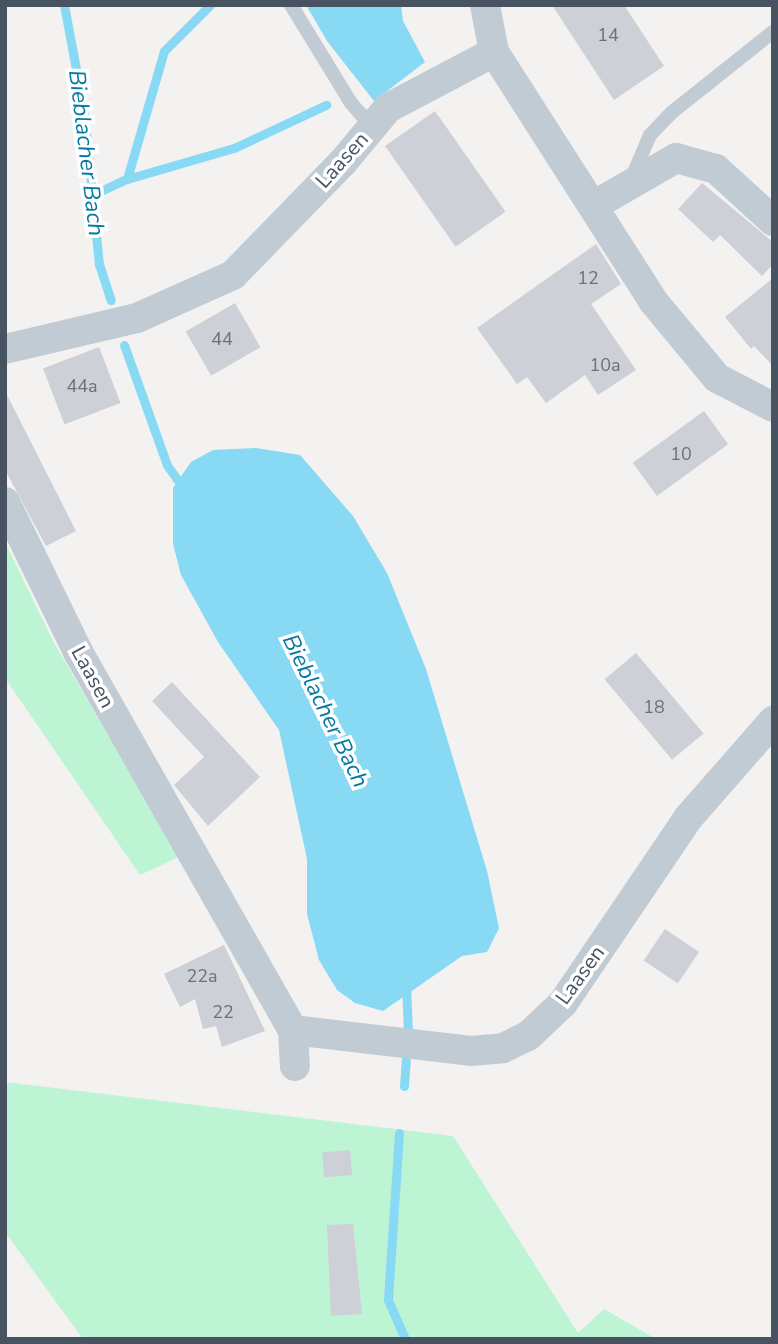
<!DOCTYPE html>
<style>
body{margin:0}
#map{position:relative;width:778px;height:1344px;overflow:hidden;background:#f4f1f1;font-family:"Nunito Sans",sans-serif}
div>[style]{position:absolute}
.green>*{inset:0;background:#bdf4d4}
.water>*{inset:0;background:#87d9f4}
.stream>*{height:9px;margin:-4.5px;padding:0 4.5px;transform-origin:4.5px;border-radius:4.5px;background:#87d9f4}
.building>*{inset:0;background:#cdd0d6;transform-origin:0 0}
.lane>*{height:14px;margin:-7px;padding:0 7px;transform-origin:7px;border-radius:7px;background:#c1cbd4}
.street>*{height:30px;margin:-15px;padding:0 15px;transform-origin:15px;border-radius:15px;background:#c1cbd4}
span{translate:-50% -50%;white-space:nowrap;text-align:center;line-height:1.15;-webkit-text-stroke:7px #fff;paint-order:stroke}
.number-label{font-size:18px;color:#68727e}
.number-label span{-webkit-text-stroke-width:0}
.street-label{font-size:21px;color:#475361}
.water-label{font-size:23px;color:#037aa2;font-style:italic}
.frame{position:absolute;inset:0;border:7px solid #475361;pointer-events:none}
</style>
<div id="map">
<div class="green">
<i style="clip-path:polygon(5px 542px,53px 641px,179px 857px,140px 875px,5px 678px)"></i>
<i style="clip-path:polygon(5px 1082px,453px 1136px,578px 1333px,604px 1309px,656px 1339px,83px 1339px,5px 1232px)"></i>
</div>
<div class="water">
<i style="clip-path:polygon(306px 5px,401px 5px,403px 21px,425px 62px,374px 101px,327px 41px)"></i>
<i style="clip-path:polygon(256px 448px,300px 455px,353px 516px,387px 573px,426px 669px,487px 871px,499px 928px,487px 952px,462px 956px,383px 1011px,355px 1003px,337px 990px,319px 960px,307px 914px,307px 859px,279px 730px,218px 642px,181px 575px,173px 544px,173px 488px,191px 462px,213px 450px)"></i>
</div>
<div class="stream">
<i style="left:64px;top:5px;width:109px;rotate:79.4deg"></i>
<i style="left:84px;top:112px;width:153px;rotate:84.4deg"></i>
<i style="left:99px;top:264px;width:38px;rotate:72deg"></i>
<i style="left:127px;top:179px;width:111px;rotate:-16.2deg"></i>
<i style="left:234px;top:148px;width:102px;rotate:-25.1deg"></i>
<i style="left:92px;top:195px;width:38px;rotate:-25deg"></i>
<i style="left:127px;top:179px;width:133px;rotate:-73.9deg"></i>
<i style="left:164px;top:51px;width:65px;rotate:-45deg"></i>
<i style="left:124px;top:345px;width:127px;rotate:70.3deg"></i>
<i style="left:167px;top:465px;width:28px;rotate:55deg"></i>
<i style="left:406px;top:986px;width:46px;rotate:87.5deg"></i>
<i style="left:404px;top:1086px;width:30px;rotate:-86deg"></i>
<i style="left:399px;top:1133px;width:167px;rotate:93.8deg"></i>
<i style="left:388px;top:1300px;width:43px;rotate:66.4deg"></i>
</div>
<div class="building">
<i style="clip-path:polygon(552px 5px,624px 5px,664px 66px,614px 100px)"></i>
<i style="left:435px;top:111px;width:123px;height:61px;rotate:55deg"></i>
<i style="clip-path:polygon(702px 183px,773px 242px,773px 264px,762px 276px,720px 235px,713px 242px,678px 209px)"></i>
<i style="clip-path:polygon(596px 244px,621px 284px,591px 304px,636px 370px,598px 395px,585px 375px,546px 403px,527px 377px,517px 384px,477px 328px)"></i>
<i style="clip-path:polygon(773px 278px,773px 366px,754px 346px,751px 349px,725px 317px)"></i>
<i style="left:235px;top:303px;width:51px;height:57px;rotate:60deg"></i>
<i style="left:99px;top:347px;width:60px;height:60px;rotate:69deg"></i>
<i style="clip-path:polygon(5px 391px,76px 531px,46px 546px,5px 470px)"></i>
<i style="left:704px;top:411px;width:41px;height:88px;rotate:54deg"></i>
<i style="left:636px;top:653px;width:105px;height:41px;rotate:50deg"></i>
<i style="clip-path:polygon(172px 682px,260px 777px,208px 826px,174px 785px,204px 757px,152px 701px)"></i>
<i style="left:665px;top:929px;width:41px;height:38px;rotate:34deg"></i>
<i style="clip-path:polygon(224px 945px,265px 1031px,222px 1047px,216px 1026px,203px 1029px,195px 999px,180px 1007px,164px 974px)"></i>
<i style="left:350px;top:1150px;width:25px;height:28px;rotate:85deg"></i>
<i style="clip-path:polygon(353px 1224px,362px 1314px,331px 1316px,327px 1225px)"></i>
</div>
<div class="lane">
<i style="left:291px;top:5px;width:115px;rotate:58.5deg"></i>
<i style="left:351px;top:103px;width:32px;rotate:49deg"></i>
<i style="left:630px;top:182px;width:51px;rotate:-66.9deg"></i>
<i style="left:650px;top:135px;width:30px;rotate:-46deg"></i>
<i style="left:671px;top:113px;width:130px;rotate:-38.5deg"></i>
</div>
<div class="street">
<i style="left:485px;top:5px;width:48px;rotate:79.2deg"></i>
<i style="left:593px;top:206px;width:96px;rotate:-30deg"></i>
<i style="left:676px;top:158px;width:41px;rotate:15.4deg"></i>
<i style="left:716px;top:169px;width:77px;rotate:42.4deg"></i>
<i style="left:5px;top:349px;width:136px;rotate:-13.2deg"></i>
<i style="left:137px;top:318px;width:105px;rotate:-24.1deg"></i>
<i style="left:233px;top:275px;width:158px;rotate:-45.8deg"></i>
<i style="left:343px;top:162px;width:70px;rotate:-50.2deg"></i>
<i style="left:388px;top:108px;width:120px;rotate:-27.8deg"></i>
<i style="left:494px;top:52px;width:295px;rotate:57.4deg"></i>
<i style="left:653px;top:301px;width:100px;rotate:50.3deg"></i>
<i style="left:717px;top:378px;width:63px;rotate:27.4deg"></i>
<i style="left:5px;top:502px;width:167px;rotate:64deg"></i>
<i style="left:78px;top:652px;width:435px;rotate:60.4deg"></i>
<i style="left:293px;top:1030px;width:36px;rotate:87deg"></i>
<i style="left:293px;top:1030px;width:179px;rotate:6.7deg"></i>
<i style="left:471px;top:1051px;width:32px;rotate:-5deg"></i>
<i style="left:503px;top:1048px;width:28px;rotate:-26deg"></i>
<i style="left:528px;top:1036px;width:48px;rotate:-43.3deg"></i>
<i style="left:563px;top:1003px;width:225px;rotate:-55.9deg"></i>
<i style="left:689px;top:817px;width:128px;rotate:-48.8deg"></i>
</div>
<div class="number-label">
<span style="left:608px;top:35px">14</span>
<span style="left:588px;top:278px">12</span>
<span style="left:222px;top:339px">44</span>
<span style="left:605px;top:365px">10a</span>
<span style="left:82px;top:386px">44a</span>
<span style="left:681px;top:454px">10</span>
<span style="left:654px;top:707px">18</span>
<span style="left:202px;top:976px">22a</span>
<span style="left:223px;top:1012px">22</span>
</div>
<div class="street-label">
<span style="left:342px;top:160px;rotate:-48deg">Laasen</span>
<span style="left:93px;top:677px;rotate:61deg">Laasen</span>
<span style="left:580px;top:975px;rotate:-54deg">Laasen</span>
</div>
<div class="water-label">
<span style="left:86px;top:153px;rotate:83deg">Bieblacher Bach</span>
<span style="left:325px;top:711px;rotate:64deg">Bieblacher Bach</span>
</div>
<div class="frame"></div>
</div>
